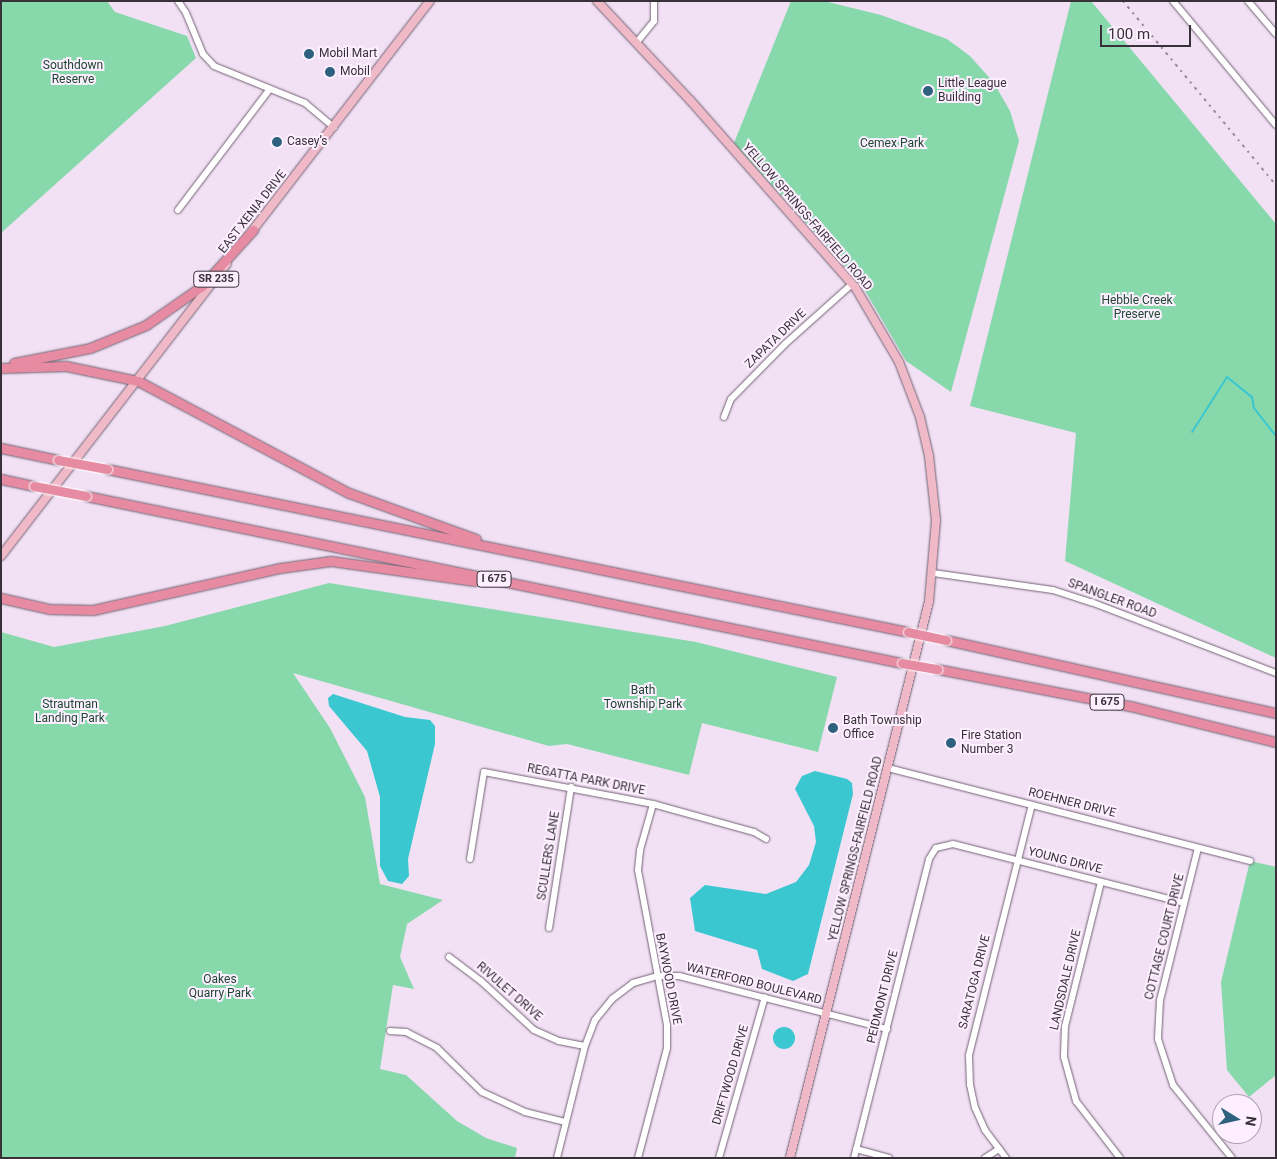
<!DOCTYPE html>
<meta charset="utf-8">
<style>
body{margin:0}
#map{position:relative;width:1277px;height:1159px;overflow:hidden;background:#f2e0f4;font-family:Roboto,sans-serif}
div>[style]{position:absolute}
.green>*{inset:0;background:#87d9ac}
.water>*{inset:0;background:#3bc7d0}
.round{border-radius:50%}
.stream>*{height:2px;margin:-1px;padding:0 1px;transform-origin:1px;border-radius:1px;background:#3bc7d0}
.roads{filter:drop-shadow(0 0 1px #716273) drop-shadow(0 0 1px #716273)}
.minor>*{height:6px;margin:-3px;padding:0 3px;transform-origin:3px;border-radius:3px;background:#fff}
.major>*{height:8px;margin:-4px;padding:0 4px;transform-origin:4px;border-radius:4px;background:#f0b9c7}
.highway>*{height:9px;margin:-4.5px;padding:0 4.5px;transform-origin:4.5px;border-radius:4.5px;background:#e68ba1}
.rail>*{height:2px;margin-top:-1px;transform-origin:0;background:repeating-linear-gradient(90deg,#978a98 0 2.5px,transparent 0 7.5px)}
.bridges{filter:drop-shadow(0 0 1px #fff) drop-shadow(0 0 1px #fff)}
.highway-bridge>*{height:9px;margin:-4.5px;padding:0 4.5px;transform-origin:4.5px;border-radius:4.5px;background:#e68ba1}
.dots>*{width:14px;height:14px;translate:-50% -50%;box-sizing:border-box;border:2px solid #fdefff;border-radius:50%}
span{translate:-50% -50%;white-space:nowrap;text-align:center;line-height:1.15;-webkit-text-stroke:4px #fdefff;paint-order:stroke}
.shield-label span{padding:1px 4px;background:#fdefff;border:1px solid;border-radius:4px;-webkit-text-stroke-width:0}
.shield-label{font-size:11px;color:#383139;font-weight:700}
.poi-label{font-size:12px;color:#383139}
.left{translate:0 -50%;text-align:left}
.park-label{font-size:12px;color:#1e4631}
.street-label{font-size:12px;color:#383139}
.frame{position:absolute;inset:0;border:2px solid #383139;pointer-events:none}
.north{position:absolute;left:1212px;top:1094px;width:50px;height:50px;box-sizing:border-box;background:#fdefff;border:1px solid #aea3b0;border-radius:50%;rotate:99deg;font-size:14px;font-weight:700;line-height:20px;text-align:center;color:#383139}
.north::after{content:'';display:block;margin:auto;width:18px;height:22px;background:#2e617e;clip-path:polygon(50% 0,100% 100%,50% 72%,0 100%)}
.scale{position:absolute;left:1100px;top:25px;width:91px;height:22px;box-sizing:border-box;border:2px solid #383139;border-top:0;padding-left:6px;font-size:15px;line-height:18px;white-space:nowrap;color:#383139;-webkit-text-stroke:4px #fdefff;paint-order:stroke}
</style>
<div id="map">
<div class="green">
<i style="clip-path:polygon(1px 1px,107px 1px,115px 12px,187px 36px,196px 58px,1px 233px)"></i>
<i style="clip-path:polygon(791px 1px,824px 1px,881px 15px,947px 39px,970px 56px,994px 83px,1010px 111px,1019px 141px,951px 392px,906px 361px,863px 287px,734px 143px)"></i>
<i style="clip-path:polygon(1071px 1px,1091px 1px,1276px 224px,1276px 658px,1065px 561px,1076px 433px,970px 406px)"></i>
<i style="clip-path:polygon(329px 583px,696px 642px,837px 677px,818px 752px,702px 723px,689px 775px,567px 744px,549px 746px,293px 673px,330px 728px,365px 797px,380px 884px,443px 900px,407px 924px,400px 957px,414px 989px,393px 985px,380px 1069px,406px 1075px,457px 1121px,486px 1138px,517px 1148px,515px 1158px,1px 1158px,1px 632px,54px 647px,165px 626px)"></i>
<i style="clip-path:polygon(1250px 861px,1276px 867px,1276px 1075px,1249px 1097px,1227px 1070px,1221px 982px)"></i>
</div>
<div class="water">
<i style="clip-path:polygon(333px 694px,405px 717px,430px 720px,435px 726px,435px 744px,408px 859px,409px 876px,402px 884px,388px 881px,380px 866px,380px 797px,367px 751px,329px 706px,328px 698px)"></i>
<i style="clip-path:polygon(815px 771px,847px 779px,852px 783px,853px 794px,808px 974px,793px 981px,762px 969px,757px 950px,695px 931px,690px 898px,705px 885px,766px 894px,796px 882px,809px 865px,816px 842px,814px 826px,795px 789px,802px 776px)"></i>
<i class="round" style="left:773px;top:1027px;width:22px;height:22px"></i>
</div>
<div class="stream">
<i style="left:1192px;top:432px;width:65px;rotate:-57.5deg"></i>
<i style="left:1227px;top:377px;width:32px;rotate:39deg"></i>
<i style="left:1252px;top:397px;width:11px;rotate:80deg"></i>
<i style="left:1254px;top:408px;width:36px;rotate:52deg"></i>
</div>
<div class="roads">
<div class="minor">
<i style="left:178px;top:1px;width:14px;rotate:56deg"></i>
<i style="left:186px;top:13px;width:44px;rotate:67.5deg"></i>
<i style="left:203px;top:54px;width:16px;rotate:47deg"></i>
<i style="left:214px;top:66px;width:98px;rotate:22.1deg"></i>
<i style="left:305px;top:103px;width:38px;rotate:40deg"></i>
<i style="left:1173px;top:1px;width:161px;rotate:50.3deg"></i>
<i style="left:1248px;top:1px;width:43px;rotate:49.7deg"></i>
<i style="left:637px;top:42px;width:27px;rotate:-51deg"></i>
<i style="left:654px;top:21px;width:20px;rotate:-90deg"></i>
<i style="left:178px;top:210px;width:152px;rotate:-52.8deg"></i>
<i style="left:724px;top:417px;width:19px;rotate:-69deg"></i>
<i style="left:731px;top:399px;width:77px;rotate:-45.5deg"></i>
<i style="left:785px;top:344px;width:90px;rotate:-41.8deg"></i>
<i style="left:933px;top:573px;width:121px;rotate:8.1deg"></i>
<i style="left:1053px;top:590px;width:40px;rotate:18deg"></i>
<i style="left:1091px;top:602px;width:198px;rotate:21deg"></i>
<i style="left:888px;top:768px;width:374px;rotate:14.4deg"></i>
<i style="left:1198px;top:848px;width:157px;rotate:104deg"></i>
<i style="left:1160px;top:1000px;width:39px;rotate:93deg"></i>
<i style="left:1158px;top:1039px;width:48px;rotate:71.9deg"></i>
<i style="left:1173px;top:1085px;width:94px;rotate:51.1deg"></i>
<i style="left:470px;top:859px;width:88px;rotate:-80.9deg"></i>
<i style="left:484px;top:772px;width:172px;rotate:10.7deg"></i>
<i style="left:653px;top:804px;width:105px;rotate:15.5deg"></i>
<i style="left:754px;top:832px;width:14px;rotate:30deg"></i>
<i style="left:1101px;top:882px;width:148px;rotate:104deg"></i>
<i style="left:1065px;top:1026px;width:31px;rotate:92deg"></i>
<i style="left:1064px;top:1057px;width:46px;rotate:74.7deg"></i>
<i style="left:1076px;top:1101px;width:72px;rotate:52.3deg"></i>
<i style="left:549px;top:928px;width:143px;rotate:-81.1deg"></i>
<i style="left:449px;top:957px;width:40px;rotate:37deg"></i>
<i style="left:481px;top:981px;width:72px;rotate:42.8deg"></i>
<i style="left:534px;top:1030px;width:27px;rotate:24deg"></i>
<i style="left:559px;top:1041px;width:26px;rotate:11deg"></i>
<i style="left:390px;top:1031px;width:16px;rotate:4deg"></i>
<i style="left:406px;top:1032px;width:35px;rotate:27deg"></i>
<i style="left:437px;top:1048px;width:63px;rotate:44.4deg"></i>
<i style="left:482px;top:1092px;width:47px;rotate:24.9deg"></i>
<i style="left:525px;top:1112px;width:41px;rotate:14deg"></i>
<i style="left:856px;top:1149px;width:34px;rotate:15deg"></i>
<i style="left:557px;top:1158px;width:115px;rotate:-76deg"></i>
<i style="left:585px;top:1046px;width:28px;rotate:-69deg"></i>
<i style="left:595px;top:1020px;width:27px;rotate:-51deg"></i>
<i style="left:612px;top:999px;width:26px;rotate:-37deg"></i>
<i style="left:633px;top:983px;width:25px;rotate:-16deg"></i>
<i style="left:657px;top:976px;width:22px"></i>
<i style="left:679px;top:976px;width:215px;rotate:14.3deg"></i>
<i style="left:638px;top:1158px;width:114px;rotate:-75.2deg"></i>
<i style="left:667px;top:1048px;width:23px;rotate:-90deg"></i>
<i style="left:667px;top:1025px;width:158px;rotate:-100.6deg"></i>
<i style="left:638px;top:870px;width:20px;rotate:-84deg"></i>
<i style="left:640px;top:850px;width:48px;rotate:-74.2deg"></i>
<i style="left:719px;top:1158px;width:167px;rotate:-74.1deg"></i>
<i style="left:854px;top:1158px;width:308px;rotate:-75.9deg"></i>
<i style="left:929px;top:859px;width:13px;rotate:-58deg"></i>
<i style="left:936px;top:848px;width:17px;rotate:-13deg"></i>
<i style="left:953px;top:844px;width:238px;rotate:14.3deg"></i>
<i style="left:985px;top:1158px;width:17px;rotate:-33deg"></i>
<i style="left:1006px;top:1158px;width:35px;rotate:-127deg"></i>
<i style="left:985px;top:1130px;width:24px;rotate:-114deg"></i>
<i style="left:975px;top:1108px;width:24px;rotate:-102deg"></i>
<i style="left:970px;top:1085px;width:30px;rotate:-92deg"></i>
<i style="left:969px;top:1055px;width:258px;rotate:-75.9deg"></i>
</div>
<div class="major">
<i style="left:597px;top:1px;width:136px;rotate:46.8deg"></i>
<i style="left:690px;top:100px;width:249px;rotate:48.6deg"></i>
<i style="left:855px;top:287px;width:87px;rotate:59.6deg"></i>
<i style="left:899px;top:362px;width:59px;rotate:69.1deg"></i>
<i style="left:920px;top:417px;width:40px;rotate:77deg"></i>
<i style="left:929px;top:456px;width:64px;rotate:83.8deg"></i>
<i style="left:936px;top:520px;width:82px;rotate:94.9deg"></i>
<i style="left:929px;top:602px;width:573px;rotate:104.04deg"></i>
<i style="left:249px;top:235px;width:296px;rotate:-52.3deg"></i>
<i style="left:1px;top:556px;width:369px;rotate:-52.3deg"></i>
</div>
<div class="highway">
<i style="left:14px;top:363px;width:77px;rotate:-11.2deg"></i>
<i style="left:90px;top:348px;width:61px;rotate:-22.3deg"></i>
<i style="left:146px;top:325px;width:68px;rotate:-34.9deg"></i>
<i style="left:202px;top:286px;width:76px;rotate:-47.7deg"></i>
<i style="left:1px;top:368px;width:65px;rotate:-1.8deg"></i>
<i style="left:66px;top:366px;width:74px;rotate:11.8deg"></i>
<i style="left:138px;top:381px;width:239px;rotate:28deg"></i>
<i style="left:349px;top:493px;width:135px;rotate:19.9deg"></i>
<i style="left:1px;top:448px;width:58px;rotate:11.9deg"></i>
<i style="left:107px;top:469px;width:817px;rotate:11.5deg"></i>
<i style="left:1px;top:479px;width:34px;rotate:12deg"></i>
<i style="left:86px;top:496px;width:833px;rotate:11.57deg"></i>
<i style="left:1px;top:598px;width:49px;rotate:12.9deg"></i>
<i style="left:49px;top:609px;width:44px;rotate:1.3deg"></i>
<i style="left:93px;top:610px;width:192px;rotate:-12.7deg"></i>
<i style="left:280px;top:568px;width:51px;rotate:-7.8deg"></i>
<i style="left:331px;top:561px;width:145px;rotate:7.9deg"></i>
<i style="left:946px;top:640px;width:338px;rotate:12.5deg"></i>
<i style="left:937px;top:669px;width:197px;rotate:10.9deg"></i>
<i style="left:1130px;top:706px;width:150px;rotate:13.9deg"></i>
</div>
</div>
<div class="rail">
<i style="left:1123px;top:1px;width:239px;rotate:50.3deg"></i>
</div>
<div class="bridges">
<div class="highway-bridge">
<i style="left:58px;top:460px;width:50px;rotate:10.4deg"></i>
<i style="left:34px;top:486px;width:53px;rotate:10.9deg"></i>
<i style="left:908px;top:632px;width:39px;rotate:12deg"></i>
<i style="left:902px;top:663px;width:36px;rotate:10deg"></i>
</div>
</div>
<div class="dots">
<i style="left:309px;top:54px;background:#2e617e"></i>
<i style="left:330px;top:72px;background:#2e617e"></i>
<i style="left:928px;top:91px;background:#2e617e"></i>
<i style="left:277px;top:142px;background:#2e617e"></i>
<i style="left:833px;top:728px;background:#2e617e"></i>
<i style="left:951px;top:743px;background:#2e617e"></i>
</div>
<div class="shield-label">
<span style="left:216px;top:279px">SR 235</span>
<span style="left:494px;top:579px">I 675</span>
<span style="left:1107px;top:702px">I 675</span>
</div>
<div class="poi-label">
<span class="left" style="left:319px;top:54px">Mobil Mart</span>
<span class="left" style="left:340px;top:72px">Mobil</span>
<span class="left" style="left:938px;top:91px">Little League<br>Building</span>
<span class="left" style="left:287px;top:142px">Casey’s</span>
<span class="left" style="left:843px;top:728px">Bath Township<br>Office</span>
<span class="left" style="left:961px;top:743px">Fire Station<br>Number 3</span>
</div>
<div class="park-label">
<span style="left:73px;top:73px">Southdown<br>Reserve</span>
<span style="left:892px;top:144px">Cemex Park</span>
<span style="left:1137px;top:308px">Hebble Creek<br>Preserve</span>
<span style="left:643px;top:698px">Bath<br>Township Park</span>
<span style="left:70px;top:712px">Strautman<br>Landing Park</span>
<span style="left:220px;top:987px">Oakes<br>Quarry Park</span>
</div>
<div class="street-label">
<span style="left:253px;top:212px;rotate:-52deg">EAST XENIA DRIVE</span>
<span style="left:807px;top:217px;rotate:49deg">YELLOW SPRINGS-FAIRFIELD ROAD</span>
<span style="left:776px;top:339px;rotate:-44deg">ZAPATA DRIVE</span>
<span style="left:1112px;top:599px;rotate:20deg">SPANGLER ROAD</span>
<span style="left:586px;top:780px;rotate:11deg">REGATTA PARK DRIVE</span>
<span style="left:1072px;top:803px;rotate:14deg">ROEHNER DRIVE</span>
<span style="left:856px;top:849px;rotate:-76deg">YELLOW SPRINGS-FAIRFIELD ROAD</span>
<span style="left:549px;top:856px;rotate:-81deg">SCULLERS LANE</span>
<span style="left:1065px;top:861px;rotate:14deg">YOUNG DRIVE</span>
<span style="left:1165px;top:937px;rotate:-76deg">COTTAGE COURT DRIVE</span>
<span style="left:668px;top:979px;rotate:79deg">BAYWOOD DRIVE</span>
<span style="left:1066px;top:980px;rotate:-77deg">LANDSDALE DRIVE</span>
<span style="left:975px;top:982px;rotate:-76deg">SARATOGA DRIVE</span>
<span style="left:754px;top:984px;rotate:14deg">WATERFORD BOULEVARD</span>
<span style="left:509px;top:992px;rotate:41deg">RIVULET DRIVE</span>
<span style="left:883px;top:997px;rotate:-76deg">PEIDMONT DRIVE</span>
<span style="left:731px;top:1075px;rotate:-74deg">DRIFTWOOD DRIVE</span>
</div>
<div class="frame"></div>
<div class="north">N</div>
<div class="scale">100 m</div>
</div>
